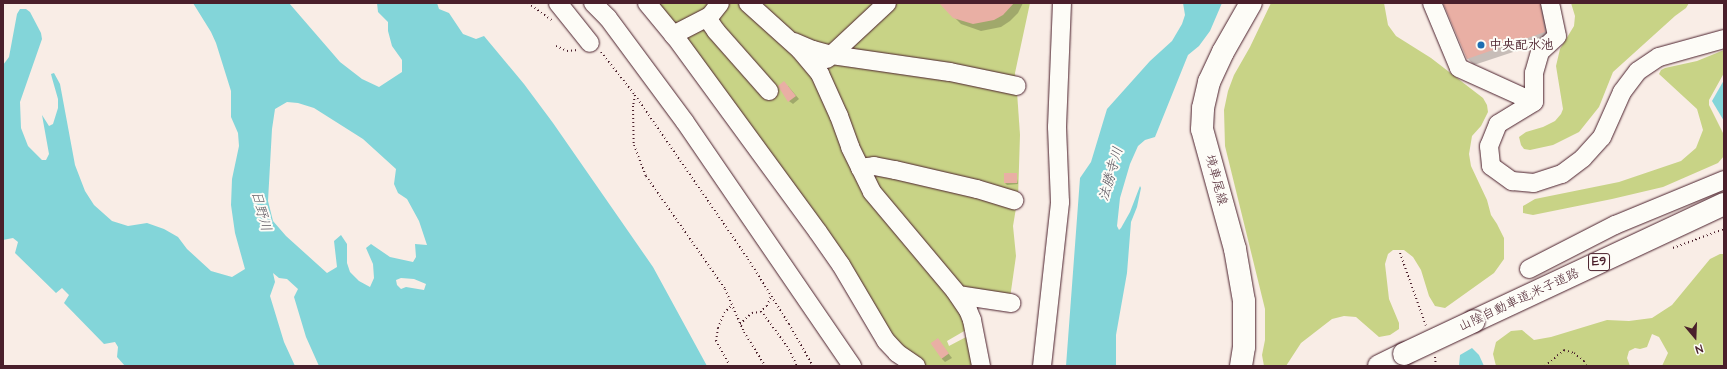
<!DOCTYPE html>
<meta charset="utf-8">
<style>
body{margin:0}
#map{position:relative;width:1727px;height:369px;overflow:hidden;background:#f9ede6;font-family:"Architects Daughter","Klee One",sans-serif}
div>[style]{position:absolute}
.green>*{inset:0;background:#c8d386}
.water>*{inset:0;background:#83d5d9}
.shadow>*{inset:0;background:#0003}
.building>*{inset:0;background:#e9afa4;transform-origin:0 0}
.path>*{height:2px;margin-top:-1px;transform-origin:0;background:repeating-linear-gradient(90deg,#4a1f2b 0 1px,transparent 0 4px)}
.roads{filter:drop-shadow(0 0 1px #4a1f2b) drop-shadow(0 0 1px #4a1f2b)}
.minor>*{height:18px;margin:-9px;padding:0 9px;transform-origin:9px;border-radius:9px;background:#fdfcf7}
.major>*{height:22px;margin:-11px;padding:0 11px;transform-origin:11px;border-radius:11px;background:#fdfcf7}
.highway>*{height:22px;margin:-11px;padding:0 11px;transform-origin:11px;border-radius:11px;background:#fdfcf7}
.bridges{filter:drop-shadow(0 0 1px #4a1f2b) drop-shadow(0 0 1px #4a1f2b)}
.highway-bridge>*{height:22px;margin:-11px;padding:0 11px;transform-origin:11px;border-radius:11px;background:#fdfcf7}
.dots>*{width:11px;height:11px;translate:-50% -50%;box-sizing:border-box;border:2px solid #fdfcf7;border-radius:50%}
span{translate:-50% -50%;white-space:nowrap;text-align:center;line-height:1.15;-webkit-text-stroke:4px #fdfcf7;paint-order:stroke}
.shield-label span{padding:1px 3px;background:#fdfcf7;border:1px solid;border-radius:3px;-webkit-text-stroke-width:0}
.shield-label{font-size:12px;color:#4a1f2b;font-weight:700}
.poi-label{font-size:13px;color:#4a1f2b;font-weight:700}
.left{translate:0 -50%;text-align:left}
.street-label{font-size:13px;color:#4a1f2b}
.water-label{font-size:14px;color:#5b565f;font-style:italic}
.frame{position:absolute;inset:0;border:4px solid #4a1f2b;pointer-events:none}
.north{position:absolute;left:1675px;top:317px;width:40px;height:40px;-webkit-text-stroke:3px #fdfcf7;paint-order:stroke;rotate:161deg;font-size:11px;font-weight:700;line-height:16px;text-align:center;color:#4a1f2b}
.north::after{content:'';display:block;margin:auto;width:14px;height:18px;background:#4a1f2b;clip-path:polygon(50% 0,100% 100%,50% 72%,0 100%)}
</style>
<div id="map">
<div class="green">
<i style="clip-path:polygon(650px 3px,717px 3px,679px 29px)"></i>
<i style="clip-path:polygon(722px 3px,744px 3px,800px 54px,848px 147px,953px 292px,966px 330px,947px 341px,949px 346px,968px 336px,977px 366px,919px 366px,896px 349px,683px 35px,713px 23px)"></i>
<i style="clip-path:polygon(751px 3px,883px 3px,835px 49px,812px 47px)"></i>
<i style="clip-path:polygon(891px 3px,1030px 3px,1015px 73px,1016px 83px,841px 51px)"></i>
<i style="clip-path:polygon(1271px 3px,1384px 3px,1388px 25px,1396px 36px,1431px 58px,1483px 98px,1487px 105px,1488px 112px,1481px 126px,1472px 136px,1469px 154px,1471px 166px,1487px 200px,1491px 215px,1497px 224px,1504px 238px,1504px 259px,1494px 273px,1445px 308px,1435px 306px,1429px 296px,1421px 270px,1413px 257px,1404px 250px,1393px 250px,1388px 254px,1385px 264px,1389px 299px,1399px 323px,1399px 329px,1390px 335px,1379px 337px,1356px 317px,1344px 316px,1332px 319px,1301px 343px,1286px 366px,1264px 366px,1262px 355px,1265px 340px,1265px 309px,1225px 146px,1224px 110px,1228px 91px,1234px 75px,1250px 47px)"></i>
<i style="clip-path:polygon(1571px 3px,1689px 3px,1686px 8px,1675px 16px,1613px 72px,1599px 107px,1579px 132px,1553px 145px,1530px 150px,1524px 149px,1521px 145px,1519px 137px,1526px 132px,1543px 127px,1555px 121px,1561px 114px,1563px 109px,1556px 66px,1560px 49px,1574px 26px,1575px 16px)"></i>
<i style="clip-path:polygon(1724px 50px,1724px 73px,1709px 100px,1709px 105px,1724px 135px,1724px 156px,1718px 163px,1663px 187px,1612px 199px,1533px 215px,1523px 213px,1523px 206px,1535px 199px,1619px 182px,1681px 161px,1696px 148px,1703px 130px,1697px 109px,1659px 74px,1661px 70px,1665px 68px,1697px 61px)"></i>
<i style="clip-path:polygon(834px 58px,1017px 92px,1020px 135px,1018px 198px,861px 157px,824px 68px)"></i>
<i style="clip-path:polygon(869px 171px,1017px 202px,1013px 226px,1016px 256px,1010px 298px,955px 289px,883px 202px)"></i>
<i style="clip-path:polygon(1720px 254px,1724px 254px,1724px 366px,1662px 366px,1668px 353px,1659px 337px,1652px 334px,1647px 347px,1640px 349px,1635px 348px,1629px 351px,1627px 358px,1630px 366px,1496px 366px,1493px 354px,1496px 342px,1511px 331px,1522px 330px,1534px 340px,1551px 337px,1607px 320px,1629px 321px,1652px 318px,1672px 305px,1710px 259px)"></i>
</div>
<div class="water">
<i style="clip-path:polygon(evenodd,193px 3px,289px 3px,340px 62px,362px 79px,379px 87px,402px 72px,402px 60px,392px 46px,388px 31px,388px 22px,378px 12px,377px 3px,437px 3px,439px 9px,449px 13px,463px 34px,476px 39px,484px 36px,524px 84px,553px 123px,653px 267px,707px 366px,319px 366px,306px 337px,294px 297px,298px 289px,287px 279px,279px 278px,273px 273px,275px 282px,270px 296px,284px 342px,295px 366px,125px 366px,117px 357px,118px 347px,115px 342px,104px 344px,64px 303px,69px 295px,62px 288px,56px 293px,15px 253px,18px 242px,13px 238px,3px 240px,3px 65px,9px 57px,17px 14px,20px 9px,26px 9px,30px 12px,41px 33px,42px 39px,20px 102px,21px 128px,28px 146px,42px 160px,46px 160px,49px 154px,42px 115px,49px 126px,53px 124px,58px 108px,58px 99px,52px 78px,51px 74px,54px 73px,60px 84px,75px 165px,85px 191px,94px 205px,112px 221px,128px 226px,147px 223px,164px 229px,178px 237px,187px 249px,211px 271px,232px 277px,245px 269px,235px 233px,231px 205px,232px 179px,239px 146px,238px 133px,231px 117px,231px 91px,216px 43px,211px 32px,193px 3px,287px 102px,298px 103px,314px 108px,363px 139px,396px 169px,394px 184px,398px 193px,407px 199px,419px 221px,427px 245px,415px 244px,416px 257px,413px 262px,390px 257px,371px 244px,366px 248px,373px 264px,374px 278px,370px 287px,359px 281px,350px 272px,347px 263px,347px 244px,341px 235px,334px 241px,337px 267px,327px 273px,286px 236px,273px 221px,268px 201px,272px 129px,275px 109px,287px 102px,193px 3px,401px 278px,414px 279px,426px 284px,424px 290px,406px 287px,401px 289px,397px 285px,396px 280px,401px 278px)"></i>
<i style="clip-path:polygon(1183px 3px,1222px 3px,1210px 31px,1199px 46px,1188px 55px,1155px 137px,1145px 140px,1138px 146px,1130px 164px,1120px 198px,1117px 226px,1119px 230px,1121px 228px,1130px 212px,1140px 186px,1141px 188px,1137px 207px,1131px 222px,1127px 273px,1116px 335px,1116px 366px,1066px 366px,1080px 178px,1091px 162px,1107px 109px,1150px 61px,1172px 41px,1182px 24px,1185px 15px)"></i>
<i style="clip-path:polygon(1724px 80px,1724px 121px,1712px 101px)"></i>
<i style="clip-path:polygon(1472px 348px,1479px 355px,1484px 366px,1459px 366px,1460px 355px)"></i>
</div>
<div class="shadow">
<i style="clip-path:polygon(940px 3px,1023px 3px,1018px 13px,1010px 21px,1001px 27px,981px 31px,961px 24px)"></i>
<i style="clip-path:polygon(1445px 3px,1545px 3px,1552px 39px,1474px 65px,1467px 58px)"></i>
<i style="clip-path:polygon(788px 86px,799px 99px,793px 104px,789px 101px)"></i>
<i style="clip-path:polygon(1016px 174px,1018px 184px,1007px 185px,1005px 183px)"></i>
<i style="clip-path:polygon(938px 340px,952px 358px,945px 362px,942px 359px)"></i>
</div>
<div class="building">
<i style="clip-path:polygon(939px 3px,1014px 3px,1003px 15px,994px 20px,973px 24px,953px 18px)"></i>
<i style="clip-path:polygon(1443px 3px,1540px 3px,1545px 32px,1467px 59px)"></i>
<i style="clip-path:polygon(784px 81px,796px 96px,788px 102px,778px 86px)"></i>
<i style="left:1017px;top:173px;width:10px;height:13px;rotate:90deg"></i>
<i style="left:938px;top:338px;width:19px;height:9px;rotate:55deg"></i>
</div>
<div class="path">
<i style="left:528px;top:3px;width:29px;rotate:36deg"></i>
<i style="left:556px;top:46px;width:12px;rotate:24deg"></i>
<i style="left:567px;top:51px;width:11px;rotate:-5deg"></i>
<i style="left:601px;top:52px;width:55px;rotate:51.7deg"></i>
<i style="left:635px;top:95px;width:199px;rotate:55.4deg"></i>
<i style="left:748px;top:259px;width:77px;rotate:57.8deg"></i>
<i style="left:789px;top:324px;width:48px;rotate:60.3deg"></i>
<i style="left:635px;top:95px;width:11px;rotate:100deg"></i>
<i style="left:633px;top:106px;width:39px;rotate:89deg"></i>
<i style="left:634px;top:145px;width:33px;rotate:69deg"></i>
<i style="left:646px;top:176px;width:138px;rotate:55deg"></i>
<i style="left:725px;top:289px;width:47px;rotate:66.2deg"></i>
<i style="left:744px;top:332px;width:40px;rotate:58deg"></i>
<i style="left:1673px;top:248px;width:54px;rotate:-20.4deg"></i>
<i style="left:1400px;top:253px;width:77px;rotate:70.4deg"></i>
<i style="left:761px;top:311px;width:44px;rotate:53.4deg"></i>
<i style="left:787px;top:346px;width:22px;rotate:63deg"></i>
<i style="left:740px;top:324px;width:16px;rotate:-43deg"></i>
<i style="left:752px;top:313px;width:8px;rotate:-7deg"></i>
<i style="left:760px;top:312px;width:9px;rotate:-41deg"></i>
<i style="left:767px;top:306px;width:11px;rotate:-68deg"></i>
<i style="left:1435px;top:357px;width:9px;rotate:84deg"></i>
<i style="left:730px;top:366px;width:29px;rotate:-119deg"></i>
<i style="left:716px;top:341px;width:13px;rotate:-81deg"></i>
<i style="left:718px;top:328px;width:16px;rotate:-68deg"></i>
<i style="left:724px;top:313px;width:11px;rotate:-45deg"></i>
<i style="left:1545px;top:366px;width:25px;rotate:-40deg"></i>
<i style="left:1564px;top:350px;width:10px;rotate:17deg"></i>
<i style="left:1574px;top:353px;width:13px;rotate:39deg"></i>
<i style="left:1584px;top:361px;width:5px;rotate:68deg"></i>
</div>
<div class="roads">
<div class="minor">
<i style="left:558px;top:3px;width:51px;rotate:51.3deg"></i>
<i style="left:593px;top:3px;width:21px;rotate:45deg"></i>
<i style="left:608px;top:18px;width:129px;rotate:53.5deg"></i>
<i style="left:685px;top:122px;width:296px;rotate:55.6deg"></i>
<i style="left:647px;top:3px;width:45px;rotate:50.4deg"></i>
<i style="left:676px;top:38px;width:240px;rotate:53.8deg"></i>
<i style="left:818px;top:232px;width:40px;rotate:55.1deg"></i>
<i style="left:841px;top:265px;width:88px;rotate:59.4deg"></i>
<i style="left:886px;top:341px;width:16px;rotate:47deg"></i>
<i style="left:897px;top:353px;width:23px;rotate:34deg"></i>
<i style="left:748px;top:3px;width:70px;rotate:42.1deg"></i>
<i style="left:800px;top:50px;width:31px;rotate:50deg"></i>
<i style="left:820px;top:74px;width:46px;rotate:65.7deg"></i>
<i style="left:839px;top:116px;width:33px;rotate:70deg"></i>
<i style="left:850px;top:147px;width:50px;rotate:63.9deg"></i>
<i style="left:872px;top:192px;width:129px;rotate:50deg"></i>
<i style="left:955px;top:291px;width:23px;rotate:56deg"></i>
<i style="left:968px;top:310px;width:11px;rotate:68deg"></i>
<i style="left:972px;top:320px;width:47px;rotate:78.9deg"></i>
<i style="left:1432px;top:3px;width:70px;rotate:67.4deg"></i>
<i style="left:1459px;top:68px;width:82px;rotate:24.4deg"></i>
<i style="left:707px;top:18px;width:16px;rotate:55deg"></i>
<i style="left:716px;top:31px;width:80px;rotate:48.5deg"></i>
<i style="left:673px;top:35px;width:42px;rotate:-27.2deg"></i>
<i style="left:710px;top:16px;width:16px;rotate:-52deg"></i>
<i style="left:794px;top:42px;width:21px;rotate:23deg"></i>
<i style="left:813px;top:50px;width:20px;rotate:15deg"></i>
<i style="left:832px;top:55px;width:119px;rotate:8.2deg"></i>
<i style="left:950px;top:72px;width:68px;rotate:11.8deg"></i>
<i style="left:827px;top:59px;width:82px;rotate:-43deg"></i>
<i style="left:1534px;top:102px;width:42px;rotate:148.6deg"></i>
<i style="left:1498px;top:124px;width:24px;rotate:112deg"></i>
<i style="left:1489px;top:146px;width:20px;rotate:84deg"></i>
<i style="left:1491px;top:166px;width:26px;rotate:36deg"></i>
<i style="left:1512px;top:181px;width:22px;rotate:5deg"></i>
<i style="left:1534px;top:183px;width:29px;rotate:-18deg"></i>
<i style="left:1562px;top:174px;width:26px;rotate:-37deg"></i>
<i style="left:1583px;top:158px;width:28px;rotate:-48deg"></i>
<i style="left:1602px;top:137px;width:49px;rotate:-66deg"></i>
<i style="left:1622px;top:92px;width:26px;rotate:-53deg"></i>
<i style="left:1638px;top:71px;width:25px;rotate:-34deg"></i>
<i style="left:1659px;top:57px;width:67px;rotate:-15.5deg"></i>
<i style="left:1534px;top:102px;width:29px;rotate:-90deg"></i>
<i style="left:1534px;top:73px;width:22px;rotate:-74deg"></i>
<i style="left:1540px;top:52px;width:23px;rotate:-43deg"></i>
<i style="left:1557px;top:36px;width:34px;rotate:-102deg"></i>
<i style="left:860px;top:168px;width:14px;rotate:-8deg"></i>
<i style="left:874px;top:166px;width:21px;rotate:11deg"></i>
<i style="left:895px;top:170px;width:84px;rotate:13deg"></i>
<i style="left:977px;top:189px;width:39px;rotate:17deg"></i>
<i style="left:1529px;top:269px;width:97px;rotate:-27.1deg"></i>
<i style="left:1615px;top:225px;width:118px;rotate:-22.4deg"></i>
<i style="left:958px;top:295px;width:54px;rotate:8.6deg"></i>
<i style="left:1042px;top:366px;width:165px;rotate:-83.7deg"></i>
<i style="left:1060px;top:202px;width:75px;rotate:-92.3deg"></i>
<i style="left:1057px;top:127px;width:124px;rotate:-87.7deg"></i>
</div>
<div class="major">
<i style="left:1241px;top:366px;width:19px;rotate:-81deg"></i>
<i style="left:1244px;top:347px;width:46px;rotate:-90deg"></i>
<i style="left:1244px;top:301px;width:53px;rotate:-99.8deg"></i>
<i style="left:1235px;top:249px;width:124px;rotate:-105.4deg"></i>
<i style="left:1202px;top:129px;width:21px;rotate:-87deg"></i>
<i style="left:1203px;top:108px;width:27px;rotate:-77deg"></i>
<i style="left:1209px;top:82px;width:33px;rotate:-65deg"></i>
<i style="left:1223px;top:52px;width:56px;rotate:-60.3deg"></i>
</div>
<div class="highway">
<i style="left:1474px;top:321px;width:276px;rotate:-25.1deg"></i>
<i style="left:1379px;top:366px;width:28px;rotate:-26deg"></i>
</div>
</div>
<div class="bridges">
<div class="highway-bridge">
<i style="left:1404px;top:354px;width:77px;rotate:-25.2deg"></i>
</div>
</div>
<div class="dots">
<i style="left:1481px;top:45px;background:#1f6fb2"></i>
</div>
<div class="shield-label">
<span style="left:1599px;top:262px">E9</span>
</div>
<div class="poi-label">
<span class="left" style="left:1489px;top:45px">中央配水池</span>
</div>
<div class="street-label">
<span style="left:1216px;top:180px;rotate:75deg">境車尾線</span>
<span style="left:1519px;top:300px;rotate:-25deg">山陰自動車道;米子道路</span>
</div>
<div class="water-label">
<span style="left:1111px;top:174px;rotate:-74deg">法勝寺川</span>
<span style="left:261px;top:211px;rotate:75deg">日野川</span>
</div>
<div class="frame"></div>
<div class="north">N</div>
</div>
